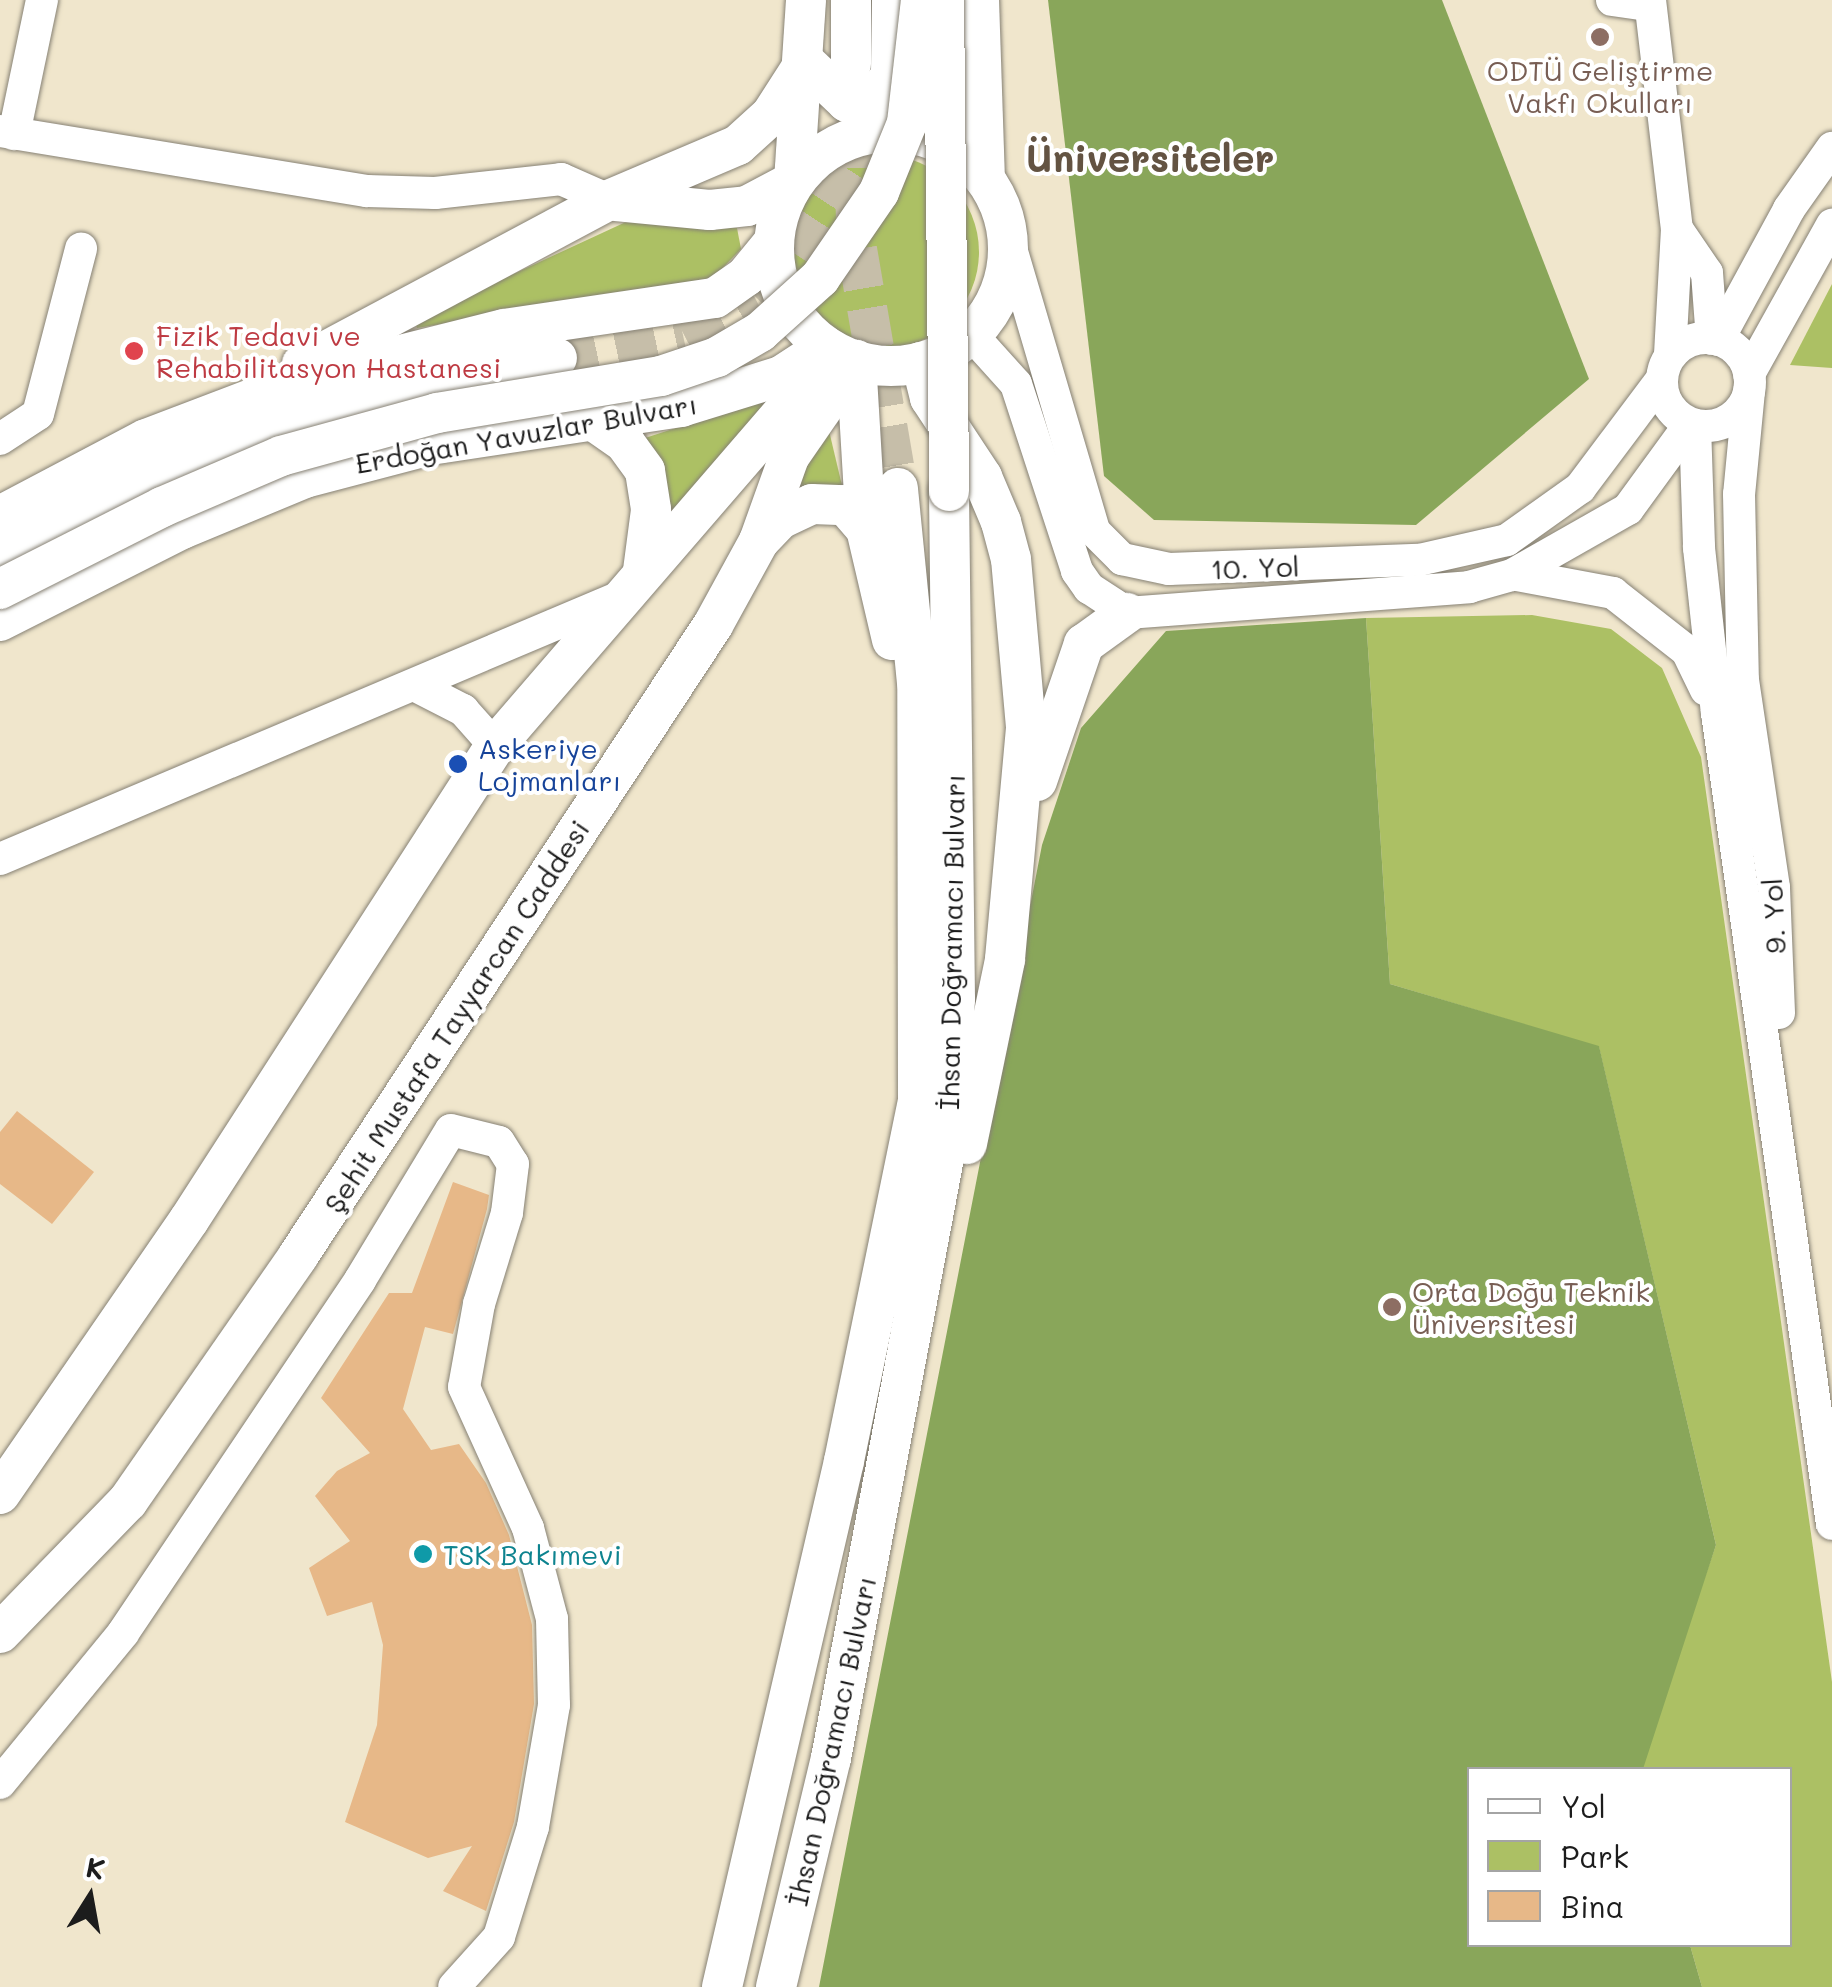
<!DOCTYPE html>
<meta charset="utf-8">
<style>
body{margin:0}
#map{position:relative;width:1832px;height:1987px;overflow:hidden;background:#f0e6cc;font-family:Mali,sans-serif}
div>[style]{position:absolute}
.green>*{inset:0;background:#acc064}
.round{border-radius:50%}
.forest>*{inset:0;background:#89a65a}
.building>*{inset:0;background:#e7b888}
.major-tunnel>*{height:40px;margin-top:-20px;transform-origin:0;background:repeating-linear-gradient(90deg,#c6bea9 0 40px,transparent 0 60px)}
.roads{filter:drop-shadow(0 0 2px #868174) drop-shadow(0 0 2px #868174)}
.minor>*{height:32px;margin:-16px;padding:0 16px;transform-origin:16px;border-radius:16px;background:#fff}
.minor>.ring{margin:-16px;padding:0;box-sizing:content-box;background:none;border:32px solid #fff;border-radius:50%}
.major>*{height:40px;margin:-20px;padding:0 20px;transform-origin:20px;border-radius:20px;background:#fff}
.major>.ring{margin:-20px;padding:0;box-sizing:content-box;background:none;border:40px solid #fff;border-radius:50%}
.bridges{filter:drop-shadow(0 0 2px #868174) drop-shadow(0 0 2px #868174)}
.major-bridge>*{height:40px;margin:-20px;padding:0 20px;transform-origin:20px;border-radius:20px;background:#fff}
.dots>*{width:28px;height:28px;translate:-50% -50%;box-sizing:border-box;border:5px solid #fff;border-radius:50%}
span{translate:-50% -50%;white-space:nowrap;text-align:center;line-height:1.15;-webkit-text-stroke:8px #fff;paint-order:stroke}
.education-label{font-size:28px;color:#785e54}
.left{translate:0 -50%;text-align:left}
.health-label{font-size:28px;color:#be3a42}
.street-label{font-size:28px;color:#1c1c1c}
.transit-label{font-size:28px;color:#164399}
.culture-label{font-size:28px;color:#0d838f}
.district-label{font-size:38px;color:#635342;font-weight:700}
.legend{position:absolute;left:1467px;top:1767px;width:325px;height:180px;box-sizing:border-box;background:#fff;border:2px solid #a4a4a4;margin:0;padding:12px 18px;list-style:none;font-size:30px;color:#1c1c1c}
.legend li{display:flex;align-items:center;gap:20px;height:50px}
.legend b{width:50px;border:2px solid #a4a4a4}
.north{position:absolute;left:40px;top:1847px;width:100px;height:100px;-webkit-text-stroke:8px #fff;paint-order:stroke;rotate:11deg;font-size:28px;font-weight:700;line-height:40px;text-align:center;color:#1c1c1c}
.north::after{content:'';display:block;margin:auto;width:35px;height:45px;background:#1c1c1c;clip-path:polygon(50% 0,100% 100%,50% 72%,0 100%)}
</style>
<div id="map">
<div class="green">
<i class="round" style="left:785px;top:155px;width:194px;height:194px"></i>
<i style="clip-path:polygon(628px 221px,737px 228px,741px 249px,712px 279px,417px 328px,414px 320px)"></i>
<i style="clip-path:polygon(1832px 284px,1832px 368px,1790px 365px)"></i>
<i style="clip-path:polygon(774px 396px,668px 519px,642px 439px)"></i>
<i style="clip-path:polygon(826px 418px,844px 494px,791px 496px)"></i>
<i style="clip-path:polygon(1532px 615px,1611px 629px,1662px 668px,1701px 757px,1832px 1682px,1832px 1987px,1702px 1987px,1690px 1945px,1790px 1944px,1790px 1770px,1643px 1769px,1641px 1761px,1716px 1545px,1599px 1047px,1390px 984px,1366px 618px)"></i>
</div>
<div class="forest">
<i style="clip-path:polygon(1048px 0,1442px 0,1589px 379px,1416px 525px,1154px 520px,1104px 476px)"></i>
<i style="clip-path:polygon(1366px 618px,1390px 984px,1599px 1046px,1716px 1545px,1643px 1769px,1470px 1770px,1470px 1944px,1690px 1945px,1702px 1987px,819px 1987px,1042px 845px,1081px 728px,1166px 631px)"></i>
</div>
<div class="building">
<i style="clip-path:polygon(17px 1111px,94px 1172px,52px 1224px,0 1184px,0 1132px)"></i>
<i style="clip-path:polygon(453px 1182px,489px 1195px,487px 1209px,453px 1334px,425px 1327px,403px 1409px,431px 1450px,459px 1444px,486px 1483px,509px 1535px,532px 1625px,534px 1704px,514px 1822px,486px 1911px,443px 1891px,472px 1846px,428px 1858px,345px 1822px,377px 1725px,383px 1645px,372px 1602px,327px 1616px,309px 1568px,350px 1541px,315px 1496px,337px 1471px,370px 1453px,321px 1398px,389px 1293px,412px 1293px)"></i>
</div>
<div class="major-tunnel">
<i style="left:851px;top:68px;width:181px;rotate:88.1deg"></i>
<i style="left:857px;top:249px;width:242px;rotate:80.3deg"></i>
<i style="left:557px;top:358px;width:128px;rotate:-12.2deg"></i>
<i style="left:682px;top:331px;width:80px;rotate:-27.5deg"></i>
<i style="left:753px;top:294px;width:58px;rotate:-43.6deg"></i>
<i style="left:795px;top:254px;width:103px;rotate:-56.9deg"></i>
</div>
<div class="roads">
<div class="minor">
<i style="left:1612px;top:0;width:37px;rotate:8deg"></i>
<i style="left:1650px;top:0;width:231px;rotate:83.3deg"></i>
<i style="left:1677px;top:229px;width:127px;rotate:93.2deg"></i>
<i style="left:0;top:131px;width:372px;rotate:9.3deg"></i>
<i style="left:367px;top:191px;width:68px;rotate:1.7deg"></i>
<i style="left:435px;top:193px;width:127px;rotate:-6.3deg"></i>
<i style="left:561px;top:179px;width:52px;rotate:23.6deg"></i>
<i style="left:14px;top:134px;width:137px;rotate:-78.2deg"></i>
<i style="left:1677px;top:229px;width:53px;rotate:55.7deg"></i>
<i style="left:1707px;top:273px;width:66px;rotate:85.7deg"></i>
<i style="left:1008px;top:238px;width:305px;rotate:73.6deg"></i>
<i style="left:1094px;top:531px;width:40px;rotate:45deg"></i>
<i style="left:1122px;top:559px;width:48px;rotate:12deg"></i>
<i style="left:1169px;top:569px;width:250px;rotate:-2.1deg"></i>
<i style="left:1419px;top:560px;width:90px;rotate:-12.8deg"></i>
<i style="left:1507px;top:540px;width:90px;rotate:-35.5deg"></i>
<i style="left:1580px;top:488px;width:135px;rotate:-53.1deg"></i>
<i style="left:971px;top:334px;width:67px;rotate:48deg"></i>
<i style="left:1016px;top:384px;width:197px;rotate:71.9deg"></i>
<i style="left:1077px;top:571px;width:21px;rotate:55deg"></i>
<i style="left:1089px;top:588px;width:45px;rotate:33.3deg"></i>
<i style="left:1127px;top:613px;width:343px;rotate:-4.3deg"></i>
<i style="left:1469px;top:587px;width:45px;rotate:-15.6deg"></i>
<i style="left:1512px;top:575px;width:133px;rotate:-29.6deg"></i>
<i style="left:1628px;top:509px;width:105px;rotate:-53.9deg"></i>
<i class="ring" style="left:1662px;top:338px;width:56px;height:56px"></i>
<i style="left:1718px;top:340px;width:149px;rotate:-61.5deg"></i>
<i style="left:1789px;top:209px;width:75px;rotate:-54.8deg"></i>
<i style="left:1749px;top:374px;width:171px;rotate:-60.9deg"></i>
<i style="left:1749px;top:391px;width:103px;rotate:95.5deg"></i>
<i style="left:1739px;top:494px;width:186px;rotate:88.8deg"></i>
<i style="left:1743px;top:680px;width:210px;rotate:81.5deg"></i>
<i style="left:1774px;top:888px;width:125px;rotate:87.7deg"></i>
<i style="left:1695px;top:425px;width:123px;rotate:88.1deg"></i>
<i style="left:1699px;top:548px;width:166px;rotate:83.8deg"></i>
<i style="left:1717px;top:713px;width:819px;rotate:81.93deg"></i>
<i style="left:0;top:439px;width:45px;rotate:-33.3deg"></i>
<i style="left:38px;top:414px;width:171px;rotate:-75.4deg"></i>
<i style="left:1517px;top:575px;width:98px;rotate:10.6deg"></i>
<i style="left:1613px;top:593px;width:94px;rotate:38.1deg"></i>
<i style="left:1687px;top:651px;width:43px;rotate:64deg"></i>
<i style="left:418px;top:687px;width:51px;rotate:27.1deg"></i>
<i style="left:463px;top:710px;width:48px;rotate:48.4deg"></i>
<i style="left:0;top:859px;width:673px;rotate:-22.91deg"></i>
<i style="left:0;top:1783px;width:194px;rotate:-50.6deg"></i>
<i style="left:123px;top:1633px;width:425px;rotate:-56.1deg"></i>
<i style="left:360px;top:1280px;width:175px;rotate:-58.8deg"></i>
<i style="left:451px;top:1130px;width:49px;rotate:14deg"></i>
<i style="left:499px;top:1142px;width:26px;rotate:58deg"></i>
<i style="left:513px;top:1164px;width:49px;rotate:97deg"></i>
<i style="left:507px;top:1213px;width:95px;rotate:107.1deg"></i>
<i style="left:479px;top:1304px;width:84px;rotate:100.2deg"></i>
<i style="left:464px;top:1387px;width:155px;rotate:65.6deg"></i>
<i style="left:528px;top:1528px;width:94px;rotate:75.2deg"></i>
<i style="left:552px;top:1619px;width:86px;rotate:88.7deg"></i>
<i style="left:554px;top:1705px;width:124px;rotate:99.8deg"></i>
<i style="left:533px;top:1827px;width:115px;rotate:107.2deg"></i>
<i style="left:499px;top:1937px;width:67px;rotate:132deg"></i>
</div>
<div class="major">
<i style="left:851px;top:0;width:64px;rotate:90deg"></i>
<i style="left:892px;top:0;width:76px;rotate:90.8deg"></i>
<i style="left:891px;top:76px;width:27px;rotate:63deg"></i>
<i style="left:979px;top:0;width:178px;rotate:88.1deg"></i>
<i class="ring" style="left:774px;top:132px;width:194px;height:194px"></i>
<i style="left:794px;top:181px;width:181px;rotate:-86.2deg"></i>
<i style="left:616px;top:201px;width:94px;rotate:5.5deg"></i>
<i style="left:710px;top:210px;width:37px;rotate:-6deg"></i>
<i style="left:747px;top:206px;width:53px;rotate:-28deg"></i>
<i style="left:856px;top:360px;width:169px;rotate:86.6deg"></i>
<i style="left:921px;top:362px;width:37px;rotate:76deg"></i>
<i style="left:930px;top:398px;width:95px;rotate:56.6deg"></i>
<i style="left:982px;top:477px;width:49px;rotate:67.1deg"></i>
<i style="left:1001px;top:522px;width:38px;rotate:75deg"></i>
<i style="left:1011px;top:559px;width:170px;rotate:84.9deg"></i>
<i style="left:1026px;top:728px;width:233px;rotate:95.2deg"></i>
<i style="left:1005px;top:960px;width:188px;rotate:101.7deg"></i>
<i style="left:302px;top:364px;width:348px;rotate:-28.1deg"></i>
<i style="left:609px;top:200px;width:140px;rotate:-23.1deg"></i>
<i style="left:738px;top:145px;width:45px;rotate:-42.3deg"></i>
<i style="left:771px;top:115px;width:63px;rotate:-57.3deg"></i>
<i style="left:805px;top:62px;width:58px;rotate:43.6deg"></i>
<i style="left:847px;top:102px;width:24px;rotate:-5deg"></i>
<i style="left:871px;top:100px;width:31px;rotate:-50deg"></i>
<i style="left:594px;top:421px;width:38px;rotate:35deg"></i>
<i style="left:625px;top:443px;width:34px;rotate:54deg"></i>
<i style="left:645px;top:471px;width:39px;rotate:81deg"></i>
<i style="left:651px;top:510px;width:62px;rotate:97.5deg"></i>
<i style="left:0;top:516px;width:165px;rotate:-27.8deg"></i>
<i style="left:146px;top:439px;width:166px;rotate:-20.8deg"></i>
<i style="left:301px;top:380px;width:209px;rotate:-14.1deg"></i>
<i style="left:504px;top:329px;width:213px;rotate:-8.4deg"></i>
<i style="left:715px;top:298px;width:38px;rotate:-35deg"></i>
<i style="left:746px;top:276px;width:43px;rotate:-50.7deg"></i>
<i style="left:759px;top:541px;width:30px;rotate:-46deg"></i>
<i style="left:780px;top:519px;width:35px;rotate:-25deg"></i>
<i style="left:812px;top:504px;width:33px;rotate:2deg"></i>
<i style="left:845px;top:505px;width:32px;rotate:49deg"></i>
<i style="left:866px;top:529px;width:114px;rotate:76.8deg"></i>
<i style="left:0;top:549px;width:186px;rotate:-27.3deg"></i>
<i style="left:165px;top:464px;width:109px;rotate:-20.9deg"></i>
<i style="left:267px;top:425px;width:129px;rotate:-15.8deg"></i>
<i style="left:391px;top:390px;width:169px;rotate:-10.9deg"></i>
<i style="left:0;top:621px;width:204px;rotate:-26.8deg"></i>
<i style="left:182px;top:529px;width:133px;rotate:-22.5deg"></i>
<i style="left:305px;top:478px;width:129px;rotate:-14.8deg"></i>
<i style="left:430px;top:445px;width:254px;rotate:-8.6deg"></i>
<i style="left:681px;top:407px;width:105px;rotate:-17.2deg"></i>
<i style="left:781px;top:376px;width:44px;rotate:-33deg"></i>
<i style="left:1037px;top:781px;width:145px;rotate:-71.1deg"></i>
<i style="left:1084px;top:644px;width:53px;rotate:-35.8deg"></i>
<i style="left:0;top:1494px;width:333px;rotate:-55.4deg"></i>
<i style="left:189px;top:1220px;width:564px;rotate:-57.15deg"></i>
<i style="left:495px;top:746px;width:459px;rotate:-49.2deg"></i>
<i style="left:795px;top:399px;width:61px;rotate:-59.7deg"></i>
<i style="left:0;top:1633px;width:184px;rotate:-45.9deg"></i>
<i style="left:128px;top:1501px;width:298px;rotate:-55.2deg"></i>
<i style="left:298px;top:1256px;width:755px;rotate:-56.67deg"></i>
<i style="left:713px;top:625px;width:96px;rotate:-61.3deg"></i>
<i style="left:759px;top:541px;width:89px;rotate:-70.3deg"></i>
<i style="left:789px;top:457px;width:118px;rotate:-55.4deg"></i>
<i style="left:722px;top:1987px;width:540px;rotate:-76.94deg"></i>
<i style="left:844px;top:1461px;width:368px;rotate:-78.4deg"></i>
<i style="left:918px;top:1101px;width:418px;rotate:-90.1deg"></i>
<i style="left:917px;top:683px;width:196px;rotate:-95.6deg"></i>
<i style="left:776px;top:1987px;width:236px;rotate:-76.5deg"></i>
<i style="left:831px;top:1758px;width:627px;rotate:-79.34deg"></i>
<i style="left:947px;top:1142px;width:143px;rotate:-86.8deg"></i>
<i style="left:955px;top:999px;width:508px;rotate:-90.68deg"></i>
</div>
</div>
<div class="bridges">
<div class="major-bridge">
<i style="left:944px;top:0;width:491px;rotate:89.4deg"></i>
<i style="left:0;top:589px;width:182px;rotate:-26.8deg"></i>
<i style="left:162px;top:507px;width:129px;rotate:-23.2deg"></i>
<i style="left:281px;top:456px;width:162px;rotate:-15.4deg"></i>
<i style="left:437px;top:413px;width:227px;rotate:-9.4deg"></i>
<i style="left:661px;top:376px;width:59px;rotate:-18.7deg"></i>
<i style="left:717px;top:357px;width:50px;rotate:-30.2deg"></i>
<i style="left:760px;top:332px;width:81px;rotate:-42deg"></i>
<i style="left:820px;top:278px;width:104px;rotate:-55.5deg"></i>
<i style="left:879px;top:192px;width:74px;rotate:-67.9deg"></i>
<i style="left:907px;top:123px;width:124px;rotate:-83.5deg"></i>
</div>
</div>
<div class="dots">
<i style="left:1600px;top:37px;background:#8d6e63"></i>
<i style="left:134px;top:351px;background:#e0444e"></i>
<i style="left:458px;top:764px;background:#1a4fb4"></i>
<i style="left:1392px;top:1307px;background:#8d6e63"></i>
<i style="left:423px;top:1554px;background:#0f9aa8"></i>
</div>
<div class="education-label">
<span style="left:1600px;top:86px">ODTÜ Geliştirme<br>Vakfı Okulları</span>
<span class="left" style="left:1412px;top:1307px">Orta Doğu Teknik<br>Üniversitesi</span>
</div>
<div class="health-label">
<span class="left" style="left:156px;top:351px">Fizik Tedavi ve<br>Rehabilitasyon Hastanesi</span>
</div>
<div class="street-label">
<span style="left:526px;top:433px;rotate:-10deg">Erdoğan Yavuzlar Bulvarı</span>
<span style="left:1255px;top:567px;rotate:-2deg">10. Yol</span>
<span style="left:1773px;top:916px;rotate:-93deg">9. Yol</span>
<span style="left:951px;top:942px;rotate:-89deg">İhsan Doğramacı Bulvarı</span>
<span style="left:456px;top:1016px;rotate:-57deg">Şehit Mustafa Tayyarcan Caddesi</span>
<span style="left:831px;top:1741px;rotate:-78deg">İhsan Doğramacı Bulvarı</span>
</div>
<div class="transit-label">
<span class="left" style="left:478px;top:764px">Askeriye<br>Lojmanları</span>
</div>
<div class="culture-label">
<span class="left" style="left:443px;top:1554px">TSK Bakımevi</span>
</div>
<div class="district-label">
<span style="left:1150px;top:158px">Üniversiteler</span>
</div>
<ul class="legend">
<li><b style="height:12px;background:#fff"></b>Yol</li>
<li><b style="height:28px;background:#acc064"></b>Park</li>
<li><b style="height:28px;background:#e7b888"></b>Bina</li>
</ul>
<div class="north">K</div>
</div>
